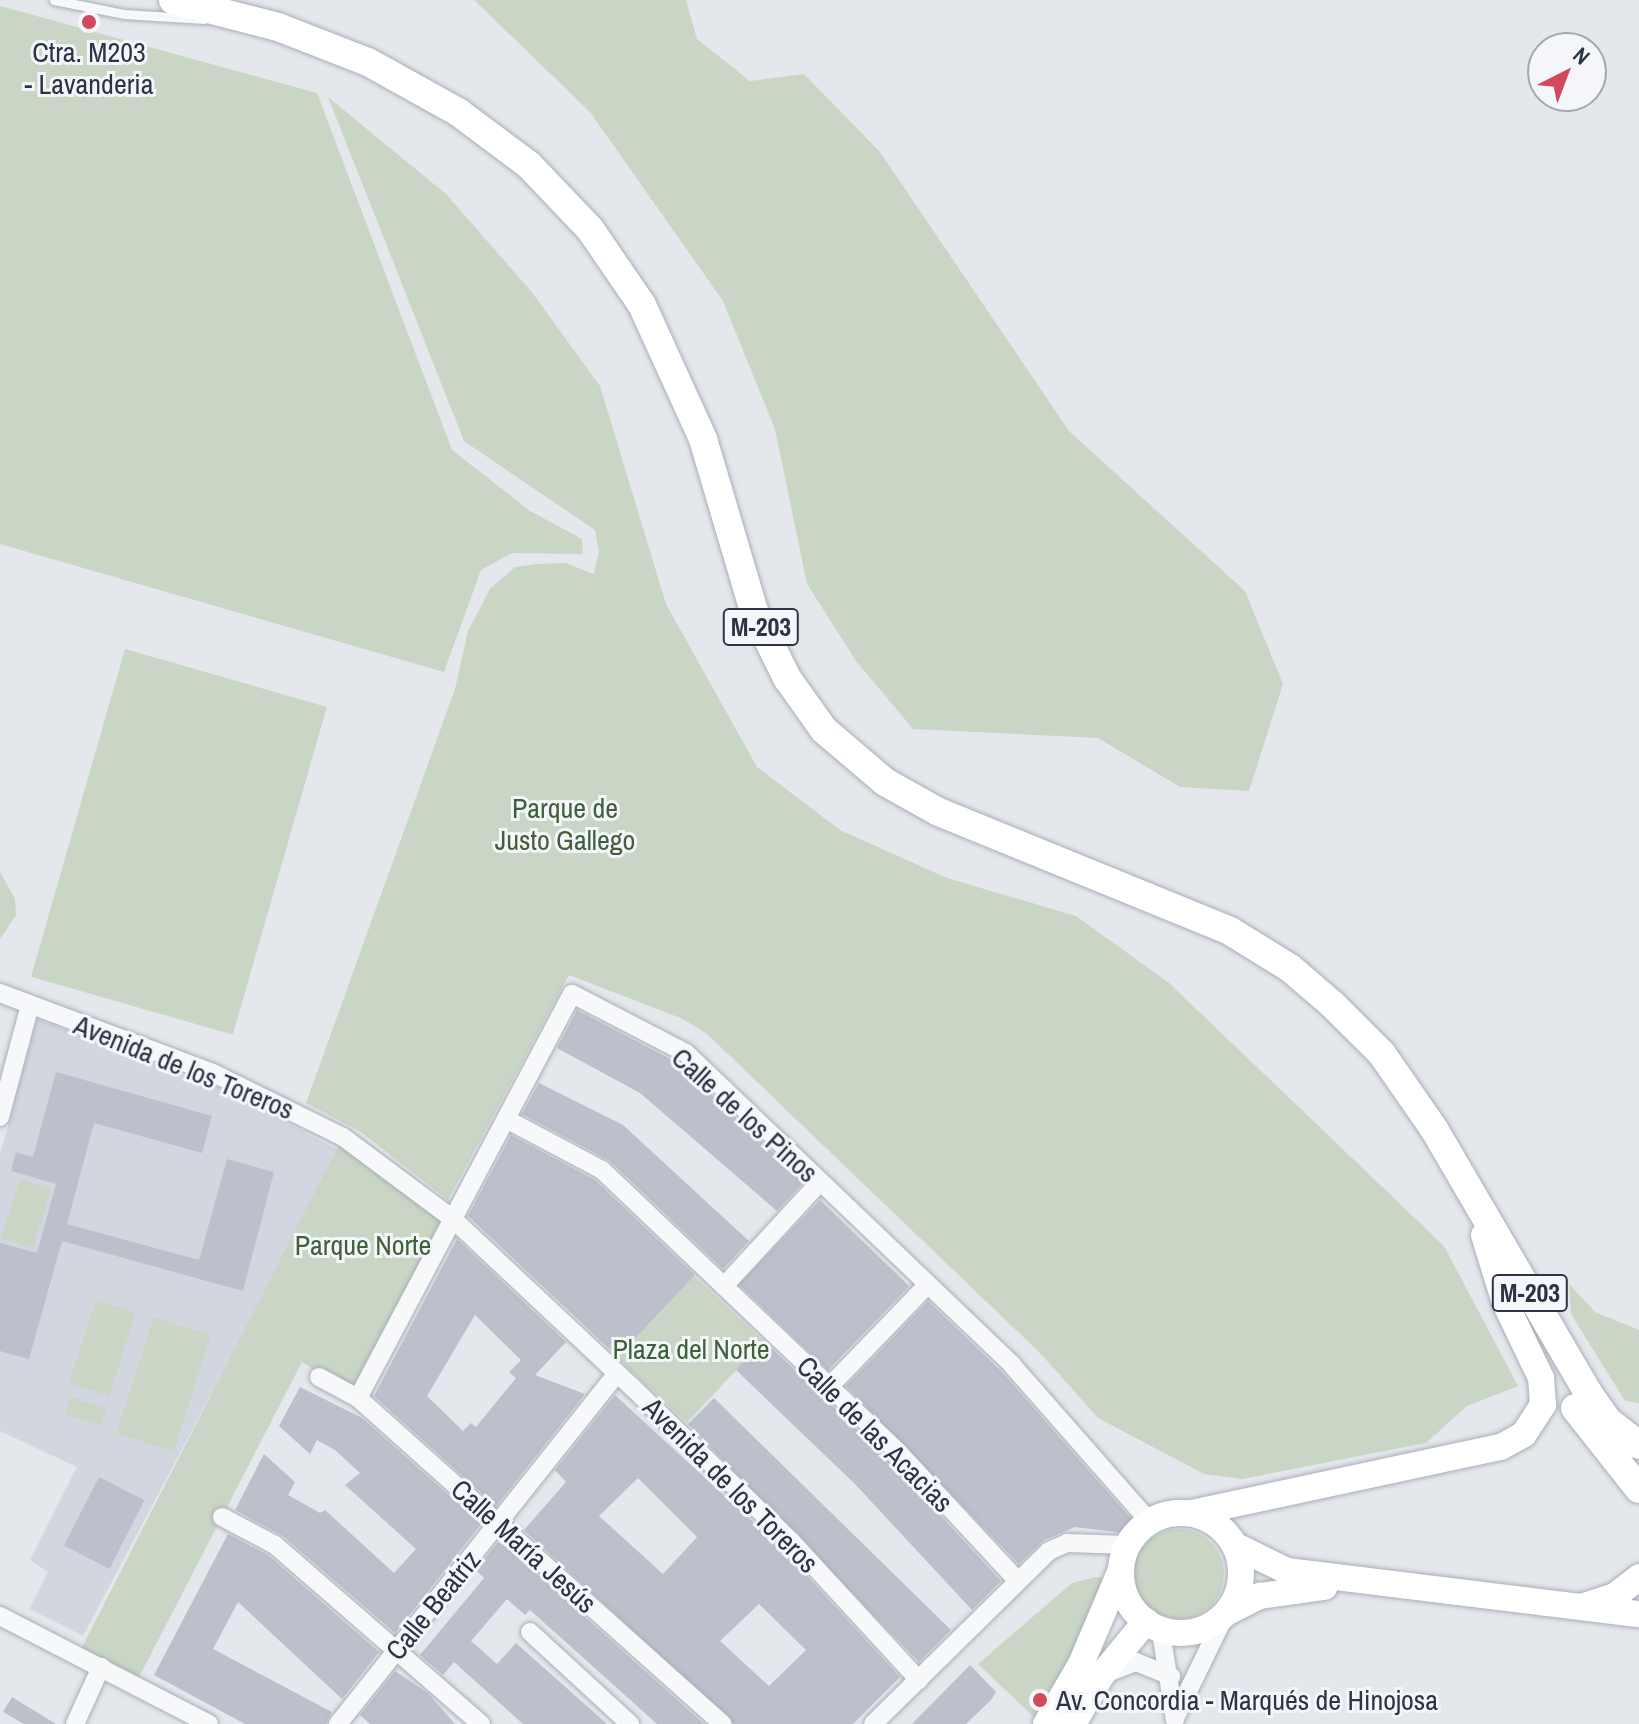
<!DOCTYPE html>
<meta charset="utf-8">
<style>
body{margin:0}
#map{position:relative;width:1639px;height:1724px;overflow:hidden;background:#e4e7ec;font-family:"Archivo Narrow",sans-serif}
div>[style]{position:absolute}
.built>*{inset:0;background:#d2d6de}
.green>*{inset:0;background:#c9d6c5;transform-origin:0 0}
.round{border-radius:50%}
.building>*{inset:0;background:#bbc0ca;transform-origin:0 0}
.roads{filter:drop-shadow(0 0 2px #a9aeb7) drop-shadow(0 0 2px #a9aeb7)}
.lane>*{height:9px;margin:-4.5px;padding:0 4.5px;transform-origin:4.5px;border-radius:4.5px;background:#f7f8fa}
.street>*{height:18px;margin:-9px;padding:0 9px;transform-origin:9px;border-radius:9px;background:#f7f8fa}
.secondary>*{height:26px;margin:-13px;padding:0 13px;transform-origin:13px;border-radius:13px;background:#fff}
.secondary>.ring{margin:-13px;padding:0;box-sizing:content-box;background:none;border:26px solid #fff;border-radius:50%}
.primary>*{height:28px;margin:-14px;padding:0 14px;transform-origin:14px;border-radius:14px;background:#fff}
.dots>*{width:22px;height:22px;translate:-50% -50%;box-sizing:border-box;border:4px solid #f4f6f9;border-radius:50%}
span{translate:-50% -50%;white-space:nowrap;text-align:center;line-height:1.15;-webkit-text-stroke:6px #f4f6f9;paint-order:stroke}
.shield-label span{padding:2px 6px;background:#f4f6f9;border:2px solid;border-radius:6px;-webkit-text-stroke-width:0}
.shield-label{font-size:26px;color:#2b3445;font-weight:700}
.poi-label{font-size:28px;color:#2b3445}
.left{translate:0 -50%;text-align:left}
.park-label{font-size:28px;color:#3f6138}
.street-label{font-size:28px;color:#2b3445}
.north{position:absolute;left:1527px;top:32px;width:80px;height:80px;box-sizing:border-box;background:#f4f6f9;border:2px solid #a4a8b1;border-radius:50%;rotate:42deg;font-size:22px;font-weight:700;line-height:32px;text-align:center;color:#2b3445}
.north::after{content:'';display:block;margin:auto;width:28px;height:36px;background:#d1495b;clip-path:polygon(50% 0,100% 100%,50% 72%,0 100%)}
</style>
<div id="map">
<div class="built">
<i style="clip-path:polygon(37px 1019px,235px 1095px,340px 1151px,83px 1636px,29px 1609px,48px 1572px,30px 1560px,77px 1467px,0 1431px,0 1155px)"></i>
</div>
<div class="green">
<i style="clip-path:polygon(474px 0,686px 0,697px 39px,750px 81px,804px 74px,880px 152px,1069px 431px,1245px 591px,1283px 684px,1249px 791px,1180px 787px,1098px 738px,913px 729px,856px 661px,807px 584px,775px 429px,723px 301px,590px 112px)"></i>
<i style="clip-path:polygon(0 6px,317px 93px,452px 450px,530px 511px,582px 539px,583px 554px,512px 553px,481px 570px,444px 672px,0 544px)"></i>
<i style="clip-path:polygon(328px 97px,446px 194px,531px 291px,600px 386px,666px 604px,757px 767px,840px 830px,947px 878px,1076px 916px,1169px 983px,1444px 1246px,1518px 1386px,1467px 1406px,1426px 1443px,1242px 1479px,1204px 1474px,1098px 1418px,1041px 1354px,707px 1034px,683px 1019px,569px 975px,448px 1200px,361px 1132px,306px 1103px,455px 689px,468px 631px,490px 589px,515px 567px,537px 564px,565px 563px,594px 574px,599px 551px,595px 530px,464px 441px)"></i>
<i style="left:125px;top:649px;width:210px;height:341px;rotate:16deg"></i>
<i style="clip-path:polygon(0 872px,15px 899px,16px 915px,0 939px)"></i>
<i style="clip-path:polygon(343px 1137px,453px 1219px,358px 1398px,302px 1362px,135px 1685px,78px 1655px)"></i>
<i style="left:20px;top:1179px;width:33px;height:62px;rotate:18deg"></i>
<i style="left:694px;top:1276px;width:95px;height:112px;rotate:43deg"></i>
<i style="clip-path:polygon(1569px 1284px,1595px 1312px,1639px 1330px,1639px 1403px,1625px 1401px,1571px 1314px)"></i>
<i style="left:96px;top:1300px;width:42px;height:87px;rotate:18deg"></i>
<i style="left:154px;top:1317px;width:60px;height:122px;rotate:18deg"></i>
<i style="left:71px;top:1397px;width:37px;height:18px;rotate:19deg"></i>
<i class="round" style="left:1134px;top:1529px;width:90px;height:90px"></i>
<i style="clip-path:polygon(1096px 1577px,1109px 1579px,1107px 1590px,1037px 1720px,978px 1664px,1072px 1583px)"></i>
</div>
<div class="building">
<i style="clip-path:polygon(577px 1010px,678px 1063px,804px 1182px,777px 1211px,640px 1093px,557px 1048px)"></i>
<i style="clip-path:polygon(56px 1072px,212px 1116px,202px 1153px,94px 1123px,67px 1224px,199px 1260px,227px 1159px,274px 1172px,243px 1291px,62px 1241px,29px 1359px,0 1351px,0 1243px,37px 1253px,56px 1184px,11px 1171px,16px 1152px,33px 1157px)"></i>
<i style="clip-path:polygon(539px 1083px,623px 1125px,749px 1241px,723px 1269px,610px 1161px,522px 1114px)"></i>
<i style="clip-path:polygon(511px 1135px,595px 1180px,695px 1275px,618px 1357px,468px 1216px)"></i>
<i style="left:820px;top:1200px;width:124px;height:117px;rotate:44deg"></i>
<i style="clip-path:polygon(evenodd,457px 1239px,566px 1342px,535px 1375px,585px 1394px,496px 1506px,374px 1396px,457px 1239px,475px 1315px,521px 1360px,509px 1372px,516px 1378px,476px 1427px,471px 1423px,463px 1431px,427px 1396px,475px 1315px)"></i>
<i style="clip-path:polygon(928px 1301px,1003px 1373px,1134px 1522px,1125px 1533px,1075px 1527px,1044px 1540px,1019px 1564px,846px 1386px)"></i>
<i style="clip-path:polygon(763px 1340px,889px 1460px,1001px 1581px,972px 1610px,854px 1483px,736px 1370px)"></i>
<i style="clip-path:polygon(300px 1387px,362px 1418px,481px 1524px,395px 1633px,283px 1536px,235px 1510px,264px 1454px,295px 1482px,288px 1495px,320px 1513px,325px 1510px,394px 1573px,416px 1549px,345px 1485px,360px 1473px,335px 1450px,317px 1440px,310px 1454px,279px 1426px)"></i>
<i style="clip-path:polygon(evenodd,615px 1395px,782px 1549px,900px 1677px,853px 1724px,734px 1724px,524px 1530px,566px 1482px,555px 1470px,615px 1395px,638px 1478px,697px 1537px,663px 1574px,599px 1516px,638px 1478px,615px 1395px,759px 1604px,806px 1650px,769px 1686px,720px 1641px,759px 1604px)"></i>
<i style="clip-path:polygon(714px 1398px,951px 1630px,919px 1662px,688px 1424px)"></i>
<i style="left:99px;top:1477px;width:51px;height:77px;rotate:27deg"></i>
<i style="clip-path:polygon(228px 1534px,268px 1555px,379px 1652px,342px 1699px,238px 1602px,213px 1649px,332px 1712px,326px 1724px,245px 1724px,154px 1675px)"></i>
<i style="clip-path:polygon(498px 1542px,508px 1548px,704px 1724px,657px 1724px,530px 1610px,525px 1615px,507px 1599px,471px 1641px,497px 1664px,516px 1643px,607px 1724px,523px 1724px,454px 1662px,443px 1675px,420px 1655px,484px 1578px,476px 1570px)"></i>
<i style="clip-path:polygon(970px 1665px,996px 1692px,991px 1700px,966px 1724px,912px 1724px)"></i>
<i style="clip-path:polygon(395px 1671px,428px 1693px,455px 1724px,370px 1724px,360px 1715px)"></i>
<i style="clip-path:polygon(12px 1697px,56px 1724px,24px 1724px,3px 1712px)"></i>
</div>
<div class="roads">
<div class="lane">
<i style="left:54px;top:0;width:71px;rotate:11.3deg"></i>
<i style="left:124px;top:14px;width:80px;rotate:3.6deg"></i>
</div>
<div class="street">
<i style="left:0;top:993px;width:228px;rotate:20.6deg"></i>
<i style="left:213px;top:1073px;width:145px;rotate:26.2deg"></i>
<i style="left:343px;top:1137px;width:137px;rotate:36.7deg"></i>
<i style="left:453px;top:1219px;width:245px;rotate:43.2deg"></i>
<i style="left:632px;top:1387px;width:221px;rotate:44.1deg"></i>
<i style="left:791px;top:1541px;width:189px;rotate:47.4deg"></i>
<i style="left:0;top:1117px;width:116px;rotate:-75deg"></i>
<i style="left:506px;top:1119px;width:109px;rotate:28deg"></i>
<i style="left:602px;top:1170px;width:409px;rotate:43.6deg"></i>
<i style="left:898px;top:1452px;width:173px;rotate:47.1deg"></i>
<i style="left:724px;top:1286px;width:142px;rotate:-47.3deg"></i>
<i style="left:319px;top:1377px;width:44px;rotate:28.3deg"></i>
<i style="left:358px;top:1398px;width:489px;rotate:41.8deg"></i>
<i style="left:829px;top:1387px;width:141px;rotate:-46.1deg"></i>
<i style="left:358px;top:1398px;width:457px;rotate:-62.1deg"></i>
<i style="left:572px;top:994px;width:128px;rotate:27.4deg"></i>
<i style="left:686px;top:1053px;width:451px;rotate:43.7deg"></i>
<i style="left:1012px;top:1365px;width:208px;rotate:48.7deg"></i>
<i style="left:222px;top:1517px;width:60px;rotate:27.8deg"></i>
<i style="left:275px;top:1545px;width:273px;rotate:41deg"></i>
<i style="left:0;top:1616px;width:235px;rotate:27.3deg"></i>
<i style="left:530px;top:1632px;width:136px;rotate:42.6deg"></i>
<i style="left:1161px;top:1632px;width:89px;rotate:81deg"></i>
<i style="left:1107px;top:1673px;width:31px;rotate:-21deg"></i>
<i style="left:1136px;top:1662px;width:38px;rotate:22deg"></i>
<i style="left:1175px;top:1718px;width:114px;rotate:-64.1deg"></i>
<i style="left:75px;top:1724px;width:63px;rotate:-65.5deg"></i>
<i style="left:338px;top:1724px;width:448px;rotate:-51.5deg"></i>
<i style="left:873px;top:1724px;width:247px;rotate:-44.5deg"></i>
<i style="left:1049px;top:1551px;width:20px;rotate:-24deg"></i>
<i style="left:1067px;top:1543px;width:60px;rotate:1.9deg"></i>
</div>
<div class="secondary">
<i class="ring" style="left:1121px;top:1513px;width:94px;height:94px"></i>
<i style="left:1192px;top:1513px;width:316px;rotate:-12.1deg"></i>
<i style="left:1501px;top:1447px;width:26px;rotate:-29deg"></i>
<i style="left:1524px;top:1434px;width:35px;rotate:-57deg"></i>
<i style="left:1543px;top:1405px;width:27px;rotate:-94deg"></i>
<i style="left:1541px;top:1378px;width:83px;rotate:-115.6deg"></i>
<i style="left:1505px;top:1303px;width:71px;rotate:-107.2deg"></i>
<i style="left:1236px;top:1546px;width:57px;rotate:26.1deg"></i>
<i style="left:1287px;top:1571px;width:355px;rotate:7deg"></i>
<i style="left:1584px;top:1606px;width:33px;rotate:-18deg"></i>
<i style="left:1615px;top:1596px;width:31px;rotate:-38deg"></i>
<i style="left:1228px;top:1612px;width:36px;rotate:-27deg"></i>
<i style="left:1260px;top:1596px;width:65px;rotate:-8deg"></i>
<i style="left:1046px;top:1724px;width:69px;rotate:-59.7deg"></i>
<i style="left:1081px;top:1664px;width:100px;rotate:-67deg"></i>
<i style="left:1073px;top:1724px;width:56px;rotate:-59.7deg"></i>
<i style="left:1101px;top:1676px;width:71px;rotate:-50.7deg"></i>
</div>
<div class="primary">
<i style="left:173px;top:0;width:108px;rotate:14.4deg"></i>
<i style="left:278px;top:27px;width:97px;rotate:21.3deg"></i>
<i style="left:368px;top:62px;width:103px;rotate:29.1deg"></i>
<i style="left:458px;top:112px;width:89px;rotate:36.7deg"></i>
<i style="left:529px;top:165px;width:88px;rotate:46.4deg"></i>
<i style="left:590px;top:229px;width:92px;rotate:55.6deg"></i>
<i style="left:642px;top:305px;width:147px;rotate:65.5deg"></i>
<i style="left:703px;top:439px;width:179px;rotate:73.5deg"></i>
<i style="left:754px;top:611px;width:75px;rotate:63.8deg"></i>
<i style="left:787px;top:678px;width:64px;rotate:54.6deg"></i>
<i style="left:824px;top:730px;width:80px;rotate:40.4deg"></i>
<i style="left:885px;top:782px;width:62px;rotate:29.1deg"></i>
<i style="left:939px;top:812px;width:314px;rotate:22.2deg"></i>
<i style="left:1230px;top:931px;width:70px;rotate:31.7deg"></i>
<i style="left:1290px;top:968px;width:55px;rotate:40.6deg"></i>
<i style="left:1332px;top:1004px;width:71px;rotate:45deg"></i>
<i style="left:1382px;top:1054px;width:91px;rotate:55.3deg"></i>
<i style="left:1434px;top:1129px;width:307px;rotate:59.7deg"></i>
<i style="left:1589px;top:1394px;width:33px;rotate:55deg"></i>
<i style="left:1608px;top:1421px;width:39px;rotate:38deg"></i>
<i style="left:1575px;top:1408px;width:103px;rotate:51.7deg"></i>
</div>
</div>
<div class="dots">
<i style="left:89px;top:22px;background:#d1495b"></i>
<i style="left:1040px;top:1700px;background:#d1495b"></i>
</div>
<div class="shield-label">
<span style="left:761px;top:627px">M-203</span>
<span style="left:1530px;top:1293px">M-203</span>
</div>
<div class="poi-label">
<span style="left:89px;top:68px">Ctra. M203<br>- Lavanderia</span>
<span class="left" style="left:1056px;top:1700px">Av. Concordia - Marqués de Hinojosa</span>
</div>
<div class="park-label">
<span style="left:565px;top:824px">Parque de<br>Justo Gallego</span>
<span style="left:363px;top:1245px">Parque Norte</span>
<span style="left:691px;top:1349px">Plaza del Norte</span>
</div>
<div class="street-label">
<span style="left:184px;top:1067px;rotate:22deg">Avenida de los Toreros</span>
<span style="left:745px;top:1115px;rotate:42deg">Calle de los Pinos</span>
<span style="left:875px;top:1434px;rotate:45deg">Calle de las Acacias</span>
<span style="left:731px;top:1485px;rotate:45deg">Avenida de los Toreros</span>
<span style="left:524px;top:1546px;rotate:42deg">Calle María Jesús</span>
<span style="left:433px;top:1605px;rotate:-51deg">Calle Beatriz</span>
</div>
<div class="north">N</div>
</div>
